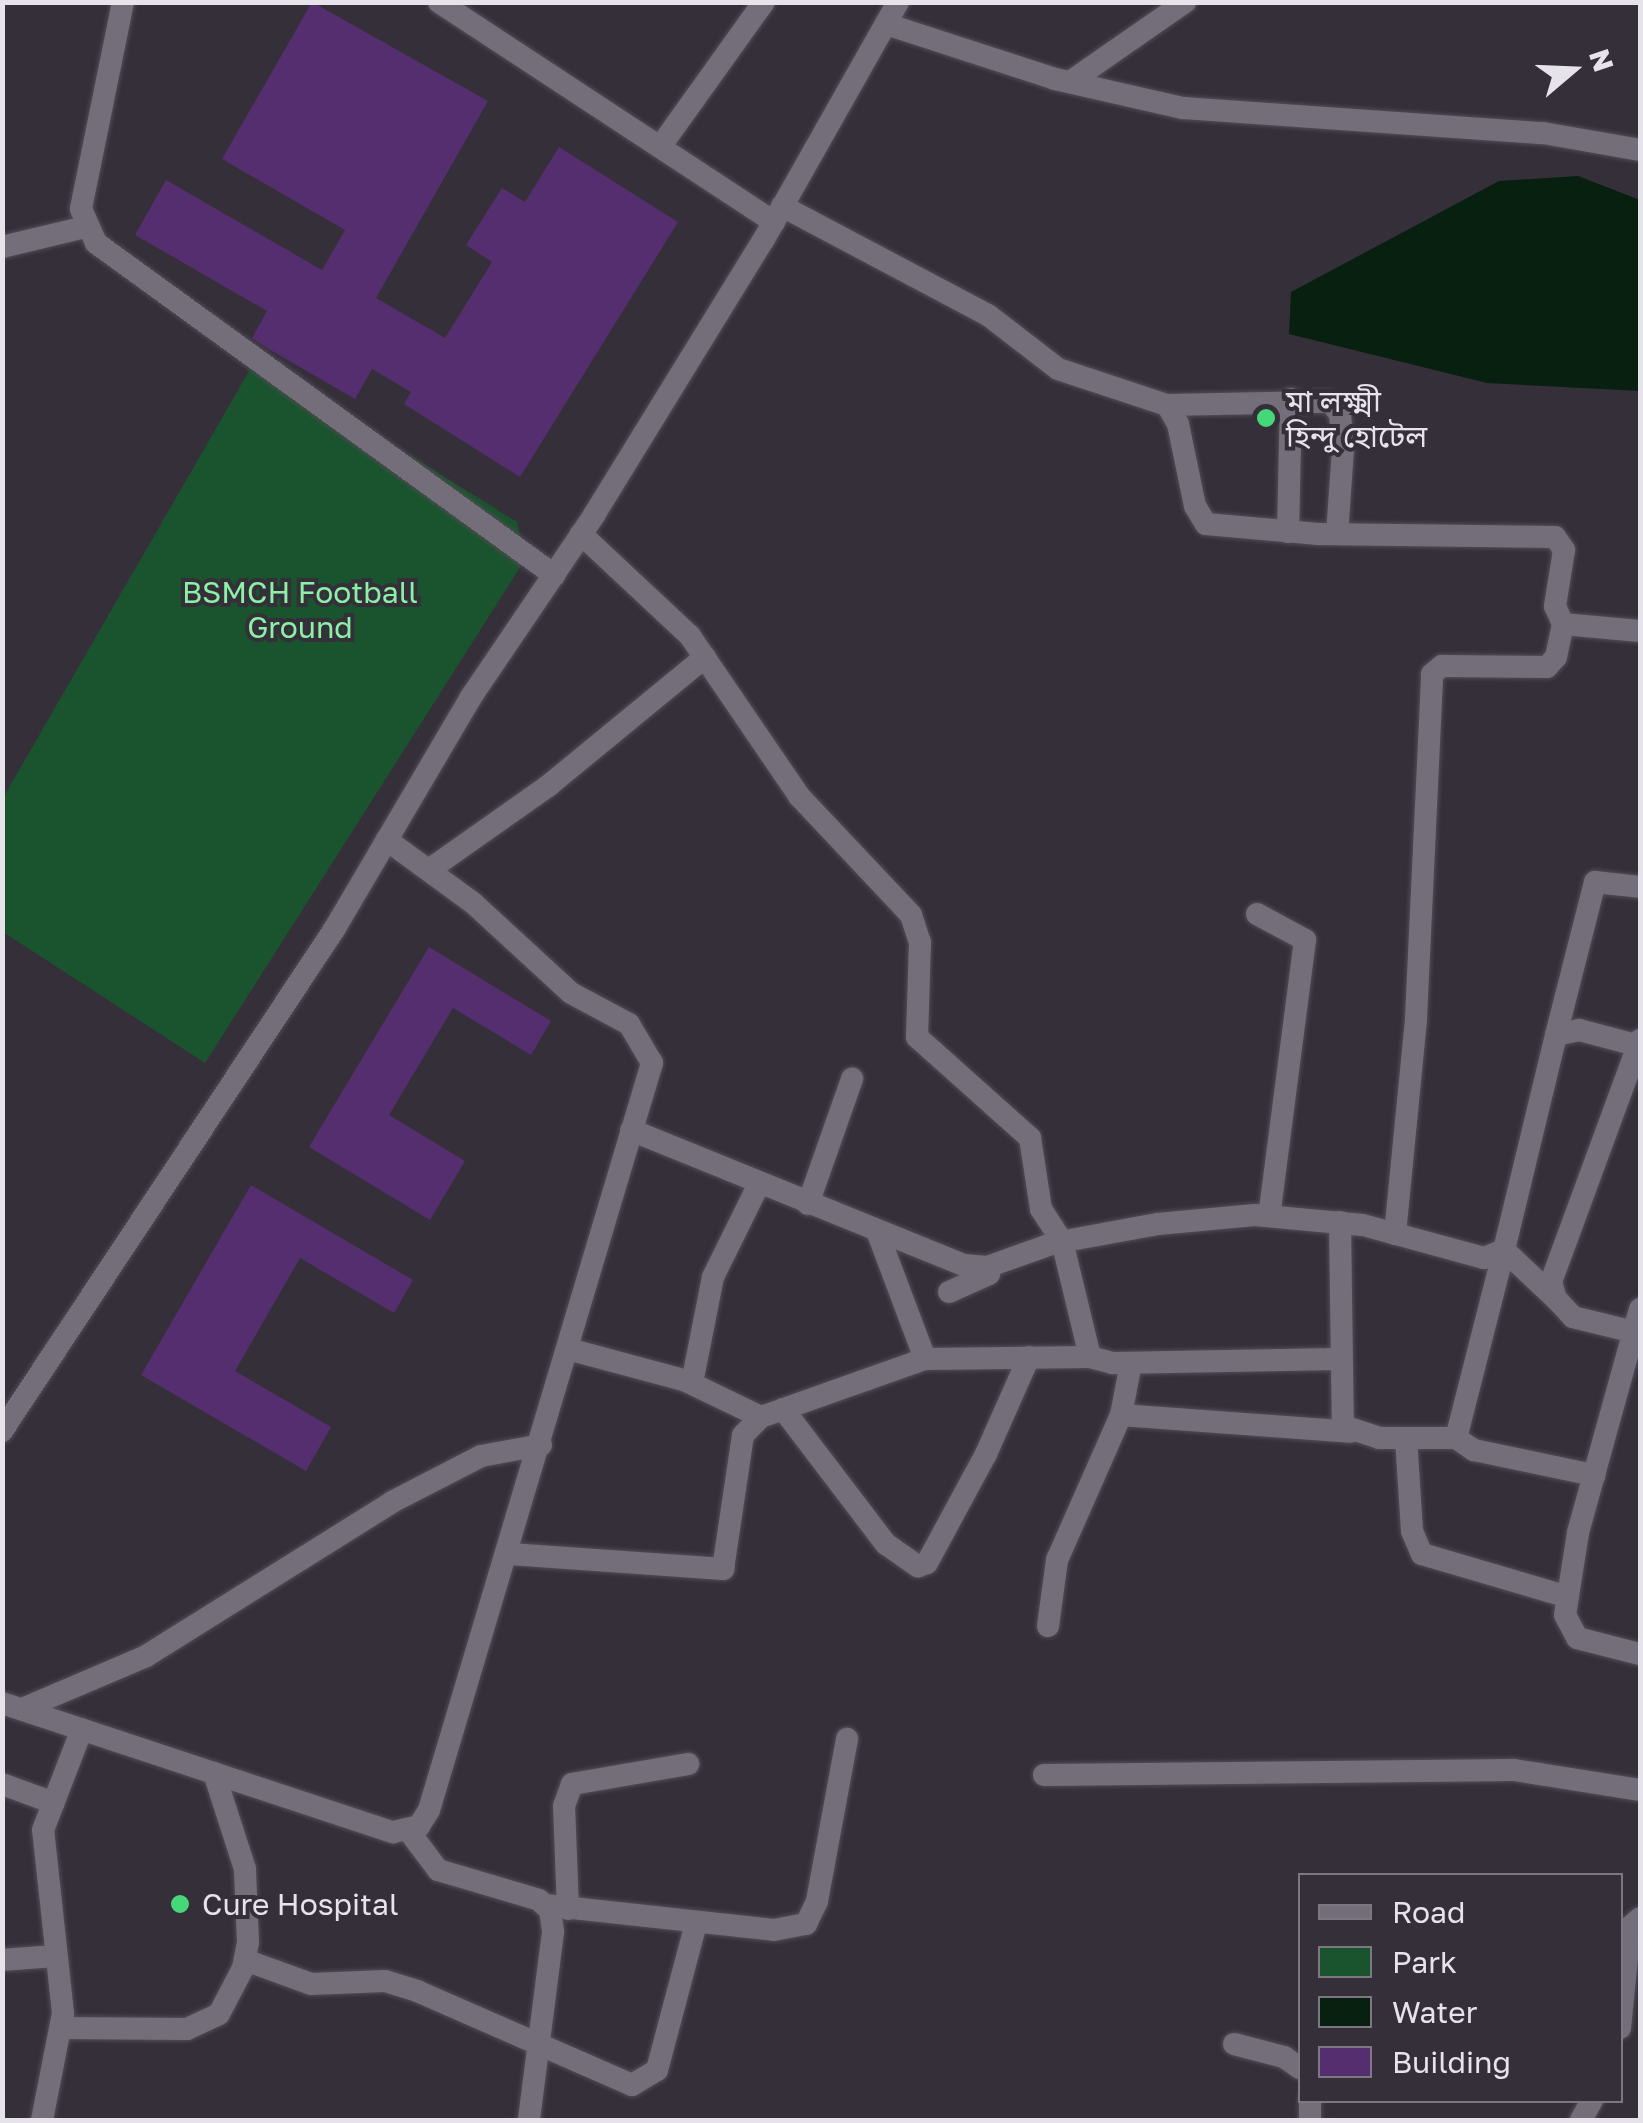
<!DOCTYPE html>
<meta charset="utf-8">
<style>
body{margin:0}
#map{position:relative;width:1643px;height:2123px;overflow:hidden;background:#352f3a;font-family:"Golos Text","Noto Sans Bengali",sans-serif}
div>[style]{position:absolute}
.green>*{inset:0;background:#1a542e}
.water>*{inset:0;background:#082010}
.building>*{inset:0;background:#542e6f}
.roads{filter:drop-shadow(0 0 2px #514c55) drop-shadow(0 0 2px #514c55)}
.street>*{height:22px;margin:-11px;padding:0 11px;transform-origin:11px;border-radius:11px;background:#746e7a}
.dots>*{width:28px;height:28px;translate:-50% -50%;box-sizing:border-box;border:5px solid #352f3a;border-radius:50%}
span{translate:-50% -50%;white-space:nowrap;text-align:center;line-height:1.15;-webkit-text-stroke:8px #352f3a;paint-order:stroke}
.poi-label{font-size:30px;color:#e7e3ea}
.left{translate:0 -50%;text-align:left}
.park-label{font-size:30px;color:#8af1a6}
.frame{position:absolute;inset:0;border:5px solid #e7e3ea;pointer-events:none}
.legend{position:absolute;left:1298px;top:1873px;width:325px;height:230px;box-sizing:border-box;background:#352f3a;border:2px solid #7c7780;margin:0;padding:12px 18px;list-style:none;font-size:30px;color:#e7e3ea}
.legend li{display:flex;align-items:center;gap:20px;height:50px}
.legend b{width:50px;border:2px solid #7c7780}
.north{position:absolute;left:1523px;top:20px;width:100px;height:100px;-webkit-text-stroke:8px #352f3a;paint-order:stroke;rotate:71deg;font-size:28px;font-weight:700;line-height:40px;text-align:center;color:#e7e3ea}
.north::after{content:'';display:block;margin:auto;width:35px;height:45px;background:#e7e3ea;clip-path:polygon(50% 0,100% 100%,50% 72%,0 100%)}
</style>
<div id="map">
<div class="green">
<i style="clip-path:polygon(256px 359px,517px 522px,526px 558px,205px 1063px,3px 932px,3px 798px)"></i>
</div>
<div class="water">
<i style="clip-path:polygon(1578px 176px,1640px 200px,1640px 391px,1487px 383px,1289px 334px,1291px 292px,1499px 181px)"></i>
</div>
<div class="building">
<i style="clip-path:polygon(312px 2px,488px 101px,376px 298px,445px 338px,492px 262px,466px 245px,502px 188px,525px 202px,559px 147px,678px 222px,520px 477px,404px 404px,411px 392px,372px 369px,355px 399px,267px 348px,252px 338px,267px 311px,135px 235px,166px 180px,322px 270px,345px 230px,222px 159px)"></i>
<i style="clip-path:polygon(429px 947px,551px 1021px,531px 1055px,453px 1008px,389px 1115px,465px 1161px,430px 1220px,309px 1147px)"></i>
<i style="clip-path:polygon(251px 1185px,413px 1280px,394px 1313px,300px 1258px,235px 1371px,331px 1427px,306px 1471px,141px 1375px)"></i>
</div>
<div class="roads">
<div class="street">
<i style="left:123px;top:2px;width:211px;rotate:101.5deg"></i>
<i style="left:81px;top:209px;width:37px;rotate:66deg"></i>
<i style="left:96px;top:243px;width:566px;rotate:35.94deg"></i>
<i style="left:439px;top:2px;width:401px;rotate:33.3deg"></i>
<i style="left:886px;top:24px;width:178px;rotate:18deg"></i>
<i style="left:1055px;top:79px;width:131px;rotate:12.8deg"></i>
<i style="left:1183px;top:108px;width:361px;rotate:4deg"></i>
<i style="left:1543px;top:133px;width:98px;rotate:9.9deg"></i>
<i style="left:1070px;top:82px;width:140px;rotate:-34.8deg"></i>
<i style="left:660px;top:147px;width:178px;rotate:-54.4deg"></i>
<i style="left:782px;top:206px;width:233px;rotate:27.9deg"></i>
<i style="left:988px;top:315px;width:88px;rotate:37.6deg"></i>
<i style="left:1058px;top:369px;width:115px;rotate:18.3deg"></i>
<i style="left:1167px;top:405px;width:22px;rotate:60deg"></i>
<i style="left:1178px;top:424px;width:84px;rotate:78.3deg"></i>
<i style="left:1195px;top:506px;width:21px;rotate:59deg"></i>
<i style="left:1206px;top:524px;width:113px;rotate:5.1deg"></i>
<i style="left:1319px;top:534px;width:236px;rotate:0.7deg"></i>
<i style="left:1555px;top:537px;width:16px;rotate:55deg"></i>
<i style="left:1564px;top:550px;width:57px;rotate:99.1deg"></i>
<i style="left:1555px;top:606px;width:20px;rotate:66deg"></i>
<i style="left:1563px;top:624px;width:77px;rotate:5.2deg"></i>
<i style="left:2px;top:247px;width:85px;rotate:-13.5deg"></i>
<i style="left:1167px;top:405px;width:163px;rotate:-1.1deg"></i>
<i style="left:1330px;top:402px;width:16px;rotate:50deg"></i>
<i style="left:1340px;top:414px;width:35px;rotate:85deg"></i>
<i style="left:1343px;top:449px;width:85px;rotate:94deg"></i>
<i style="left:1288px;top:532px;width:133px;rotate:-88.7deg"></i>
<i style="left:581px;top:534px;width:149px;rotate:43.1deg"></i>
<i style="left:690px;top:636px;width:194px;rotate:55.7deg"></i>
<i style="left:799px;top:796px;width:163px;rotate:46.7deg"></i>
<i style="left:911px;top:915px;width:28px;rotate:72deg"></i>
<i style="left:920px;top:942px;width:95px;rotate:91.8deg"></i>
<i style="left:917px;top:1037px;width:152px;rotate:41.8deg"></i>
<i style="left:1030px;top:1138px;width:72px;rotate:81.2deg"></i>
<i style="left:1041px;top:1209px;width:38px;rotate:57deg"></i>
<i style="left:1062px;top:1241px;width:119px;rotate:76.4deg"></i>
<i style="left:1090px;top:1357px;width:23px;rotate:15deg"></i>
<i style="left:1112px;top:1363px;width:228px;rotate:-1deg"></i>
<i style="left:429px;top:870px;width:146px;rotate:-35.2deg"></i>
<i style="left:548px;top:786px;width:203px;rotate:-39.4deg"></i>
<i style="left:1257px;top:914px;width:55px;rotate:28.4deg"></i>
<i style="left:1305px;top:940px;width:278px;rotate:97.4deg"></i>
<i style="left:1556px;top:1035px;width:158px;rotate:-75.7deg"></i>
<i style="left:1595px;top:882px;width:45px;rotate:6.3deg"></i>
<i style="left:631px;top:1130px;width:359px;rotate:22.1deg"></i>
<i style="left:964px;top:1265px;width:23px;rotate:5deg"></i>
<i style="left:987px;top:1267px;width:71px;rotate:-19.7deg"></i>
<i style="left:1054px;top:1243px;width:106px;rotate:-10.4deg"></i>
<i style="left:1158px;top:1224px;width:97px;rotate:-5.3deg"></i>
<i style="left:1255px;top:1215px;width:108px;rotate:5.3deg"></i>
<i style="left:1363px;top:1225px;width:125px;rotate:15.3deg"></i>
<i style="left:1484px;top:1258px;width:22px;rotate:-22deg"></i>
<i style="left:1504px;top:1250px;width:221px;rotate:-76.4deg"></i>
<i style="left:1556px;top:1035px;width:24px;rotate:-12deg"></i>
<i style="left:1579px;top:1030px;width:63px;rotate:14.7deg"></i>
<i style="left:808px;top:1204px;width:133px;rotate:-70.6deg"></i>
<i style="left:1340px;top:1222px;width:204px;rotate:89.2deg"></i>
<i style="left:1343px;top:1426px;width:38px;rotate:18deg"></i>
<i style="left:1379px;top:1438px;width:77px"></i>
<i style="left:877px;top:1231px;width:137px;rotate:69.4deg"></i>
<i style="left:1395px;top:1234px;width:217px;rotate:-84.4deg"></i>
<i style="left:1416px;top:1018px;width:344px;rotate:-87.3deg"></i>
<i style="left:1432px;top:674px;width:13px;rotate:-39deg"></i>
<i style="left:1442px;top:666px;width:105px;rotate:0.5deg"></i>
<i style="left:1547px;top:667px;width:13px;rotate:-48deg"></i>
<i style="left:1556px;top:657px;width:34px;rotate:-78deg"></i>
<i style="left:949px;top:1292px;width:44px;rotate:-24.2deg"></i>
<i style="left:989px;top:1274px;width:7px;rotate:-106deg"></i>
<i style="left:1556px;top:1299px;width:71px;rotate:-136.7deg"></i>
<i style="left:1504px;top:1250px;width:194px;rotate:104.3deg"></i>
<i style="left:1456px;top:1438px;width:22px;rotate:34deg"></i>
<i style="left:1474px;top:1450px;width:123px;rotate:11.8deg"></i>
<i style="left:1640px;top:1309px;width:232px;rotate:105.5deg"></i>
<i style="left:1578px;top:1533px;width:83px;rotate:99deg"></i>
<i style="left:1565px;top:1615px;width:26px;rotate:62deg"></i>
<i style="left:1577px;top:1638px;width:65px;rotate:14.3deg"></i>
<i style="left:1634px;top:1332px;width:63px;rotate:-166.2deg"></i>
<i style="left:1573px;top:1317px;width:25px;rotate:-133deg"></i>
<i style="left:1556px;top:1299px;width:18px;rotate:-106deg"></i>
<i style="left:1551px;top:1282px;width:258px;rotate:-69.8deg"></i>
<i style="left:568px;top:1349px;width:120px;rotate:15deg"></i>
<i style="left:684px;top:1380px;width:85px;rotate:25.7deg"></i>
<i style="left:692px;top:1383px;width:108px;rotate:-78.8deg"></i>
<i style="left:713px;top:1277px;width:104px;rotate:-63.7deg"></i>
<i style="left:783px;top:1409px;width:170px;rotate:52.7deg"></i>
<i style="left:886px;top:1544px;width:39px;rotate:35deg"></i>
<i style="left:918px;top:1566px;width:9px;rotate:-18deg"></i>
<i style="left:927px;top:1563px;width:124px;rotate:-61.6deg"></i>
<i style="left:986px;top:1454px;width:106px;rotate:-66.1deg"></i>
<i style="left:1121px;top:1415px;width:230px;rotate:4.2deg"></i>
<i style="left:2px;top:1431px;width:603px;rotate:-56.49deg"></i>
<i style="left:335px;top:928px;width:268px;rotate:-59.5deg"></i>
<i style="left:471px;top:697px;width:220px;rotate:-55.9deg"></i>
<i style="left:594px;top:515px;width:324px;rotate:-58.4deg"></i>
<i style="left:764px;top:239px;width:272px;rotate:-60.5deg"></i>
<i style="left:1406px;top:1438px;width:93px;rotate:86.3deg"></i>
<i style="left:1412px;top:1531px;width:25px;rotate:67deg"></i>
<i style="left:1422px;top:1554px;width:152px;rotate:16.4deg"></i>
<i style="left:510px;top:1554px;width:214px;rotate:4deg"></i>
<i style="left:723px;top:1569px;width:135px;rotate:-81.5deg"></i>
<i style="left:743px;top:1435px;width:25px;rotate:-45deg"></i>
<i style="left:761px;top:1417px;width:174px;rotate:-19.5deg"></i>
<i style="left:925px;top:1359px;width:165px;rotate:-0.7deg"></i>
<i style="left:1048px;top:1626px;width:67px;rotate:-82.2deg"></i>
<i style="left:1057px;top:1560px;width:158px;rotate:-66.2deg"></i>
<i style="left:1121px;top:1415px;width:53px;rotate:-79.1deg"></i>
<i style="left:2px;top:1703px;width:412px;rotate:18.3deg"></i>
<i style="left:393px;top:1832px;width:27px;rotate:-13deg"></i>
<i style="left:419px;top:1826px;width:19px;rotate:-58deg"></i>
<i style="left:429px;top:1810px;width:780px;rotate:-73.38deg"></i>
<i style="left:652px;top:1063px;width:45px;rotate:-120.5deg"></i>
<i style="left:629px;top:1024px;width:66px;rotate:-151.9deg"></i>
<i style="left:571px;top:993px;width:133px;rotate:-137.4deg"></i>
<i style="left:473px;top:903px;width:107px;rotate:-143.8deg"></i>
<i style="left:22px;top:1709px;width:135px;rotate:-23.1deg"></i>
<i style="left:146px;top:1656px;width:290px;rotate:-32deg"></i>
<i style="left:392px;top:1502px;width:100px;rotate:-27.3deg"></i>
<i style="left:481px;top:1456px;width:61px;rotate:-10.4deg"></i>
<i style="left:1044px;top:1775px;width:470px;rotate:-0.6deg"></i>
<i style="left:1514px;top:1770px;width:128px;rotate:9deg"></i>
<i style="left:2px;top:1784px;width:55px;rotate:20.1deg"></i>
<i style="left:408px;top:1830px;width:50px;rotate:53.1deg"></i>
<i style="left:438px;top:1870px;width:105px;rotate:16.5deg"></i>
<i style="left:539px;top:1900px;width:15px;rotate:42deg"></i>
<i style="left:550px;top:1910px;width:22px;rotate:82deg"></i>
<i style="left:553px;top:1932px;width:190px;rotate:97.3deg"></i>
<i style="left:545px;top:1905px;width:230px;rotate:6.2deg"></i>
<i style="left:774px;top:1930px;width:33px;rotate:-11deg"></i>
<i style="left:806px;top:1924px;width:25px;rotate:-64deg"></i>
<i style="left:817px;top:1901px;width:165px;rotate:-79.5deg"></i>
<i style="left:568px;top:1909px;width:103px;rotate:-92.2deg"></i>
<i style="left:564px;top:1806px;width:23px;rotate:-70deg"></i>
<i style="left:572px;top:1784px;width:118px;rotate:-9.8deg"></i>
<i style="left:2px;top:1960px;width:53px;rotate:-4.3deg"></i>
<i style="left:245px;top:1960px;width:70px;rotate:20deg"></i>
<i style="left:311px;top:1984px;width:74px;rotate:-2.3deg"></i>
<i style="left:385px;top:1981px;width:34px;rotate:17deg"></i>
<i style="left:417px;top:1991px;width:235px;rotate:23.6deg"></i>
<i style="left:632px;top:2085px;width:29px;rotate:-31deg"></i>
<i style="left:657px;top:2070px;width:152px;rotate:-75.1deg"></i>
<i style="left:62px;top:2028px;width:125px;rotate:0.5deg"></i>
<i style="left:187px;top:2029px;width:35px;rotate:-25deg"></i>
<i style="left:219px;top:2014px;width:52px;rotate:-62.4deg"></i>
<i style="left:243px;top:1968px;width:26px;rotate:-79deg"></i>
<i style="left:248px;top:1942px;width:73px;rotate:-92.4deg"></i>
<i style="left:245px;top:1869px;width:101px;rotate:-107.9deg"></i>
<i style="left:1620px;top:2028px;width:101px;rotate:-84.3deg"></i>
<i style="left:1630px;top:1927px;width:13px;rotate:-42deg"></i>
<i style="left:1234px;top:2044px;width:52px;rotate:14.6deg"></i>
<i style="left:1284px;top:2057px;width:19px;rotate:35deg"></i>
<i style="left:42px;top:2120px;width:109px;rotate:-78.9deg"></i>
<i style="left:63px;top:2013px;width:184px;rotate:-96.2deg"></i>
<i style="left:43px;top:1830px;width:108px;rotate:-68.9deg"></i>
<i style="left:1310px;top:2120px;width:20px;rotate:-90deg"></i>
<i style="left:1581px;top:2120px;width:23px;rotate:-61deg"></i>
</div>
</div>
<div class="dots">
<i style="left:1266px;top:418px;background:#46d77a"></i>
<i style="left:180px;top:1904px;background:#46d77a"></i>
</div>
<div class="poi-label">
<span class="left" style="left:1286px;top:418px">মা লক্ষ্মী<br>হিন্দু হোটেল</span>
<span class="left" style="left:202px;top:1904px">Cure Hospital</span>
</div>
<div class="park-label">
<span style="left:300px;top:609px">BSMCH Football<br>Ground</span>
</div>
<div class="frame"></div>
<ul class="legend">
<li><b style="height:12px;background:#746e7a"></b>Road</li>
<li><b style="height:28px;background:#1a542e"></b>Park</li>
<li><b style="height:28px;background:#082010"></b>Water</li>
<li><b style="height:28px;background:#542e6f"></b>Building</li>
</ul>
<div class="north">N</div>
</div>
